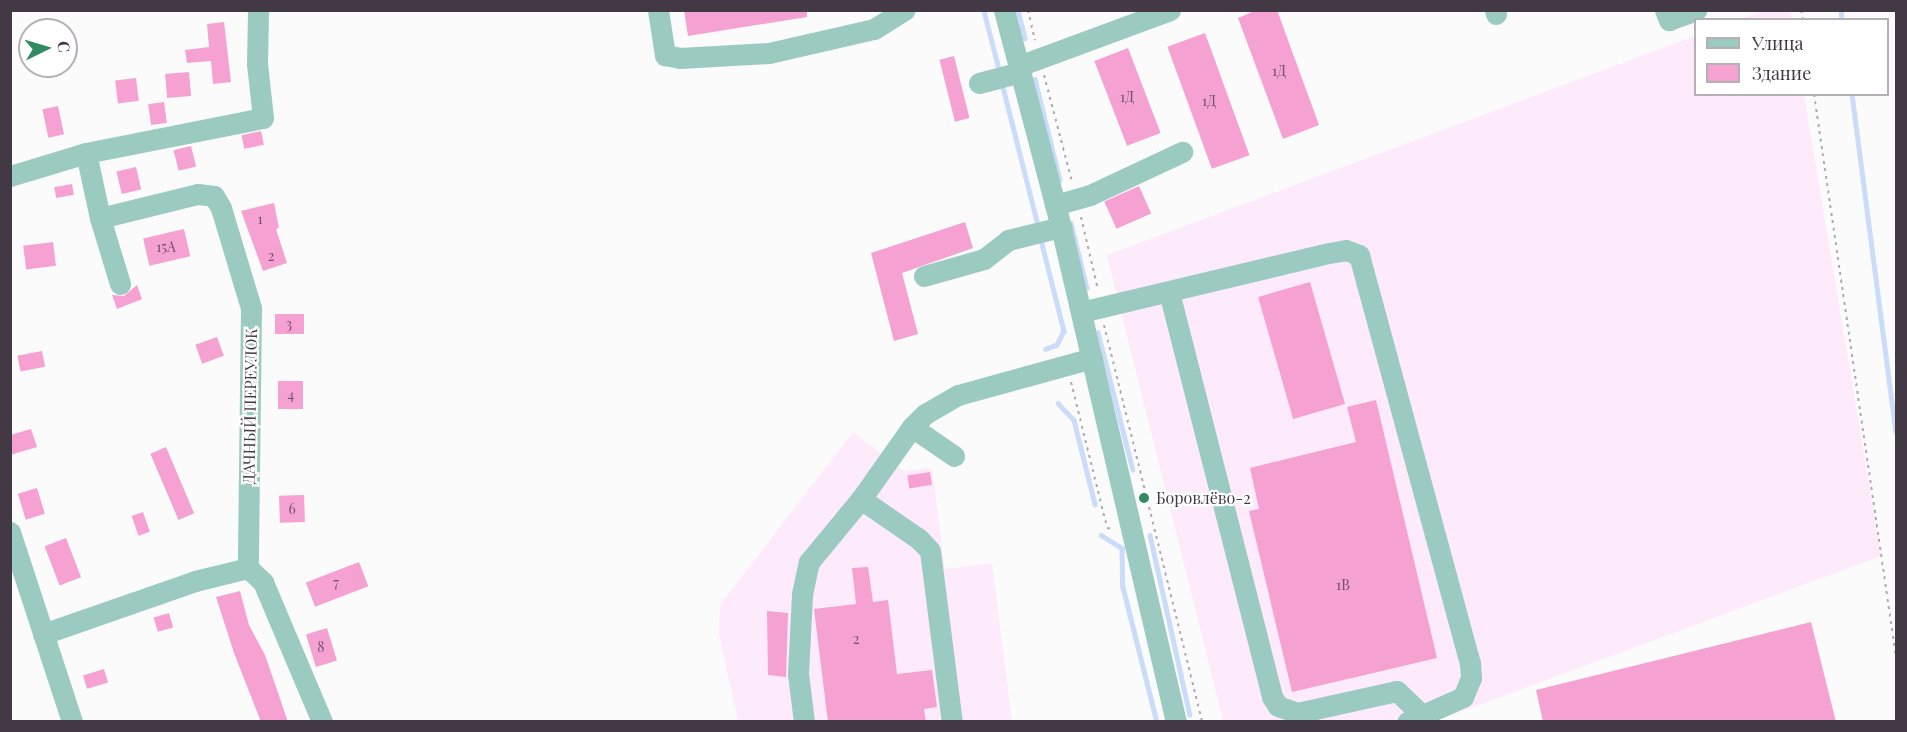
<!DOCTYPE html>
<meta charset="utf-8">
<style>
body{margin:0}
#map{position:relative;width:1907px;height:732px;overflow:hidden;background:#fbfbfb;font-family:"Playfair Display",serif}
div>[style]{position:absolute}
.industrial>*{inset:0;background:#fdebfc}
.stream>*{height:4.5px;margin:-2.25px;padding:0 2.25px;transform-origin:2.25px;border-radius:2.25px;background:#cbdbfa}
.building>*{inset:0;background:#f5a1d1;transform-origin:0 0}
.path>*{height:2px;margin-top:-1px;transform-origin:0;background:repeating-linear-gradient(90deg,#afabb0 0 3px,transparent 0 7.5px)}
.minor>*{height:21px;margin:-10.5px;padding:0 10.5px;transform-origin:10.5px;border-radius:10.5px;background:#9bcac0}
.dots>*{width:16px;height:16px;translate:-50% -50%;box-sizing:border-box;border:3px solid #fff;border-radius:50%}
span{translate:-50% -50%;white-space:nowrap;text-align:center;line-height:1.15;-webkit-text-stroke:4.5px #fff;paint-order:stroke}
.number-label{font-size:14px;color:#705368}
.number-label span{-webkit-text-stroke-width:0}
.street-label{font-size:16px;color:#433945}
.poi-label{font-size:16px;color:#433945}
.left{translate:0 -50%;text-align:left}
.frame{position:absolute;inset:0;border:12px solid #433945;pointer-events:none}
.legend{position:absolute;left:1694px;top:18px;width:195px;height:78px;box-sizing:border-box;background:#fff;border:2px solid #b4b0b5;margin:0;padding:8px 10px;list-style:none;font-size:18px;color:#433945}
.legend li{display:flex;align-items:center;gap:12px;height:30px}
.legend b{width:30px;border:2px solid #b4b0b5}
.north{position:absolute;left:18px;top:18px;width:60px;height:60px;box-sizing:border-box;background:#fff;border:2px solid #b4b0b5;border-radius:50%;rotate:85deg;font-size:16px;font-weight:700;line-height:24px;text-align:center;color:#433945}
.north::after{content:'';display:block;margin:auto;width:21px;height:27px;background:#328b60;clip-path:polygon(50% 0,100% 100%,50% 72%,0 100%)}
</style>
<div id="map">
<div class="industrial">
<i style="clip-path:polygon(1764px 10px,1790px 11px,1792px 19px,1740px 19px)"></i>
<i style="clip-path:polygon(1695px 36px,1696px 94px,1804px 95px,1881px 556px,1436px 721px,1223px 721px,1107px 255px)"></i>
<i style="clip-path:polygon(853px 432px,904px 471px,932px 468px,945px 569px,992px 563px,1012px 721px,738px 721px,719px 634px,720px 605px)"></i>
</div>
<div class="stream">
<i style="left:1018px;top:10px;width:29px;rotate:76deg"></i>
<i style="left:1841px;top:10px;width:10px;rotate:84deg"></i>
<i style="left:984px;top:11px;width:60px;rotate:75.5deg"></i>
<i style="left:1035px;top:79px;width:104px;rotate:76.1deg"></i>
<i style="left:1003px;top:87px;width:138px;rotate:75.8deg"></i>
<i style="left:1852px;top:94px;width:341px;rotate:82.6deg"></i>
<i style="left:1071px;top:223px;width:67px;rotate:76.2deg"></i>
<i style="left:1042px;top:244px;width:90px;rotate:75.8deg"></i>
<i style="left:1064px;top:331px;width:16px;rotate:117deg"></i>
<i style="left:1057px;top:345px;width:12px;rotate:160deg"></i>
<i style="left:1098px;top:332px;width:142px;rotate:75.8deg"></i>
<i style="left:1058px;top:403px;width:23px;rotate:47deg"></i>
<i style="left:1074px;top:420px;width:87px;rotate:76deg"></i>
<i style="left:1101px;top:535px;width:25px;rotate:32deg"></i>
<i style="left:1122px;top:548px;width:39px;rotate:89deg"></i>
<i style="left:1123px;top:587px;width:139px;rotate:75.9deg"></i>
<i style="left:1150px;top:535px;width:184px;rotate:77.5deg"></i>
</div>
<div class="building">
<i style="clip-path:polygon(684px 10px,807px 10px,807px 17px,688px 36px)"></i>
<i style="clip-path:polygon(1257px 10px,1277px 10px,1319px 125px,1283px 139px,1238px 18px)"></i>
<i style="clip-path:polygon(224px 22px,231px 82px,213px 84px,211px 61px,187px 63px,185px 50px,209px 47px,207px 24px)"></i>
<i style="left:1205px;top:33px;width:130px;height:40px;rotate:70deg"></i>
<i style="left:1128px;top:48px;width:91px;height:36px;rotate:69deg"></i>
<i style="left:954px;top:56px;width:64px;height:15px;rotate:76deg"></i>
<i style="left:189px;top:72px;width:24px;height:24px;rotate:85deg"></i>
<i style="left:136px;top:78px;width:23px;height:21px;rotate:83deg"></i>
<i style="left:164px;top:102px;width:21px;height:16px;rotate:82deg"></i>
<i style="left:58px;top:106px;width:29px;height:16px;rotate:78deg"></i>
<i style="left:261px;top:131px;width:14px;height:20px;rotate:78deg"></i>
<i style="left:191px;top:146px;width:21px;height:18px;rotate:76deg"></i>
<i style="left:136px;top:167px;width:23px;height:20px;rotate:77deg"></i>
<i style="left:72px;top:184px;width:11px;height:18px;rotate:80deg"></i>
<i style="left:1139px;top:186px;width:30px;height:38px;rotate:66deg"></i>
<i style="clip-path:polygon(274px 203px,279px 228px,276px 229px,287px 263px,263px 271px,241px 211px)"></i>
<i style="clip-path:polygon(965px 222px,973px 248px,902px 273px,918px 334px,894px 341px,871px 253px)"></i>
<i style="left:184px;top:229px;width:28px;height:42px;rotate:77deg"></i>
<i style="left:53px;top:242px;width:24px;height:30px;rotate:83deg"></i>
<i style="left:1310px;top:282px;width:127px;height:54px;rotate:74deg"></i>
<i style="clip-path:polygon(137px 285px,142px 299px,117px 309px,112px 295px,124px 296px)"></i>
<i style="left:275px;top:314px;width:29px;height:20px"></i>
<i style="left:217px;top:337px;width:20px;height:23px;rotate:70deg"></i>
<i style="left:42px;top:351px;width:16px;height:25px;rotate:79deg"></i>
<i style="left:303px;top:381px;width:28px;height:25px;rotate:90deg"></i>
<i style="clip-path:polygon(1376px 400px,1437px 658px,1292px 692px,1249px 511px,1259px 509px,1250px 468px,1356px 442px,1347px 407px)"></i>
<i style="clip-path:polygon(31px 429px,37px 447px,10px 455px,10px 435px)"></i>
<i style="left:166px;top:447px;width:72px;height:17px;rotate:67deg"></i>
<i style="left:930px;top:472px;width:13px;height:23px;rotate:81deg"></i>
<i style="left:37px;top:488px;width:27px;height:20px;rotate:73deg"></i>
<i style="left:304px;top:495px;width:27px;height:25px;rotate:88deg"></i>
<i style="left:143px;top:512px;width:21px;height:12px;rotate:71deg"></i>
<i style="left:66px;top:538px;width:42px;height:23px;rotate:69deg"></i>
<i style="left:359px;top:562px;width:26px;height:57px;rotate:69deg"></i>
<i style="clip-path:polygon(868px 567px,873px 602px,888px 600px,897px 674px,932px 670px,937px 707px,924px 709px,926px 722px,828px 722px,814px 609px,856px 604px,852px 568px)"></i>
<i style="clip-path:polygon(240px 591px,249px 625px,265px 655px,288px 722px,261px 722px,234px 653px,216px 597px)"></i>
<i style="clip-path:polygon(767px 611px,788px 613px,786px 677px,768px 675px)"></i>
<i style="left:169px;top:613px;width:15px;height:16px;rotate:74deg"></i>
<i style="clip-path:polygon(1811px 622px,1836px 722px,1543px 722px,1536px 690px)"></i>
<i style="left:327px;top:628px;width:34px;height:22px;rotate:73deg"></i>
<i style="left:104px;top:669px;width:14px;height:22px;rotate:73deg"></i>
</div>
<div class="path">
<i style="left:1028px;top:10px;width:31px;rotate:77deg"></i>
<i style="left:1801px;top:10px;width:10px;rotate:79deg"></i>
<i style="left:1044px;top:75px;width:111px;rotate:75.3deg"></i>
<i style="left:1814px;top:94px;width:569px;rotate:81.71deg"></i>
<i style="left:1081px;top:217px;width:75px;rotate:76.9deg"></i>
<i style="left:1104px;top:325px;width:409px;rotate:76.1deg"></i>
<i style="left:1071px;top:382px;width:150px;rotate:76.1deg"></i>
<i style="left:1107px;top:528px;width:6px;rotate:9deg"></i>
</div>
<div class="minor">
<i style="left:658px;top:10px;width:46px;rotate:81.2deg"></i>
<i style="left:665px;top:55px;width:15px;rotate:11deg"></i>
<i style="left:680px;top:58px;width:89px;rotate:-3.2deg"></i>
<i style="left:769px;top:53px;width:108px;rotate:-12.9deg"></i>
<i style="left:874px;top:29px;width:36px;rotate:-32deg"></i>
<i style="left:1004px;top:10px;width:224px;rotate:75.3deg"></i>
<i style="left:1061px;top:227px;width:508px;rotate:76.92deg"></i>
<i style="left:1495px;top:10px;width:4px;rotate:76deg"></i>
<i style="left:1665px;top:10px;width:11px;rotate:68deg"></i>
<i style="left:1669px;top:20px;width:29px;rotate:-20deg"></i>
<i style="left:1019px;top:66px;width:161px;rotate:-20.3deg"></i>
<i style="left:979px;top:83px;width:43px;rotate:-14.7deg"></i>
<i style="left:86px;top:153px;width:66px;rotate:77.8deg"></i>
<i style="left:100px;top:218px;width:69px;rotate:73.1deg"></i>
<i style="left:10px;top:176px;width:79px;rotate:-16.8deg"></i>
<i style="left:86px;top:153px;width:180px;rotate:-11.2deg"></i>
<i style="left:263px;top:118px;width:54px;rotate:-96.3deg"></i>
<i style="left:257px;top:64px;width:54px;rotate:-88.9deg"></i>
<i style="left:1055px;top:205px;width:36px;rotate:-16deg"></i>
<i style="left:1090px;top:195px;width:102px;rotate:-25.1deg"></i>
<i style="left:100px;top:218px;width:101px;rotate:-13.8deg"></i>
<i style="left:198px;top:194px;width:16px;rotate:7deg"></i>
<i style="left:214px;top:196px;width:14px;rotate:60deg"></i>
<i style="left:221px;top:208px;width:104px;rotate:73.3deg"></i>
<i style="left:251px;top:308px;width:260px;rotate:90.7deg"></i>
<i style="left:248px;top:568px;width:21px;rotate:43deg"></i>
<i style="left:263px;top:582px;width:152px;rotate:67.1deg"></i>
<i style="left:924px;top:276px;width:62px;rotate:-15.8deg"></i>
<i style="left:984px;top:259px;width:31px;rotate:-38deg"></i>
<i style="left:1008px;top:240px;width:55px;rotate:-13.8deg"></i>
<i style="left:1169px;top:292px;width:418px;rotate:75.7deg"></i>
<i style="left:1272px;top:697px;width:11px;rotate:56deg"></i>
<i style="left:1278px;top:706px;width:20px;rotate:20deg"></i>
<i style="left:1297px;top:713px;width:102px;rotate:-12.4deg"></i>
<i style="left:1397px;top:691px;width:36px;rotate:44deg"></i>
<i style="left:1081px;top:312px;width:255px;rotate:-13.4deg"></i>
<i style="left:1329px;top:253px;width:17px;rotate:-10deg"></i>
<i style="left:1346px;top:250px;width:14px;rotate:21deg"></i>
<i style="left:1359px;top:255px;width:423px;rotate:74.8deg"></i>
<i style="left:1470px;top:663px;width:15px;rotate:86deg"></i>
<i style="left:1471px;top:678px;width:21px;rotate:113deg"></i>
<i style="left:1463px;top:697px;width:61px;rotate:155.9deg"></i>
<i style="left:912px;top:427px;width:51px;rotate:34.6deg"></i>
<i style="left:861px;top:499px;width:70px;rotate:34.6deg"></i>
<i style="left:919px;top:539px;width:16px;rotate:47deg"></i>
<i style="left:930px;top:551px;width:172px;rotate:82.7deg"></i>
<i style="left:10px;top:532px;width:200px;rotate:71.9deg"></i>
<i style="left:43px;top:634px;width:161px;rotate:-19.2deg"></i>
<i style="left:195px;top:581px;width:55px;rotate:-13.8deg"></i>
<i style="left:804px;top:722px;width:48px;rotate:-97.1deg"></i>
<i style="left:798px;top:674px;width:80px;rotate:-87.1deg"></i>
<i style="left:802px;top:594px;width:33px;rotate:-78deg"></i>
<i style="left:809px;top:562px;width:82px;rotate:-50.5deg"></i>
<i style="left:861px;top:499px;width:88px;rotate:-54.7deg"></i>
<i style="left:912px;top:427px;width:18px;rotate:-45deg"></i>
<i style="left:925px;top:414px;width:38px;rotate:-30deg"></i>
<i style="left:958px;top:395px;width:139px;rotate:-15.4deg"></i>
</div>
<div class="dots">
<i style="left:1144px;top:498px;background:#328b60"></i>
</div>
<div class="number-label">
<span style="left:1279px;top:71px">1Д</span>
<span style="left:1127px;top:97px">1Д</span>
<span style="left:1209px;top:101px">1Д</span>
<span style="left:260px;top:219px">1</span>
<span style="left:166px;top:247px">15А</span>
<span style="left:271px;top:256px">2</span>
<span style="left:289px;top:324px">3</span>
<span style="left:291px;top:395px">4</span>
<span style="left:292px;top:509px">6</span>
<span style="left:336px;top:583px">7</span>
<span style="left:1343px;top:585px">1В</span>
<span style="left:856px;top:639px">2</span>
<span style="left:321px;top:647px">8</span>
</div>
<div class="street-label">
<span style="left:250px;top:406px;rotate:-89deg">ДАЧНЫЙ ПЕРЕУЛОК</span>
</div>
<div class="poi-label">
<span class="left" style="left:1156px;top:498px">Боровлёво-2</span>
</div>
<div class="frame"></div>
<ul class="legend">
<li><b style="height:8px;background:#9bcac0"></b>Улица</li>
<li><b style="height:16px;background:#f5a1d1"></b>Здание</li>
</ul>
<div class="north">С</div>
</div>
